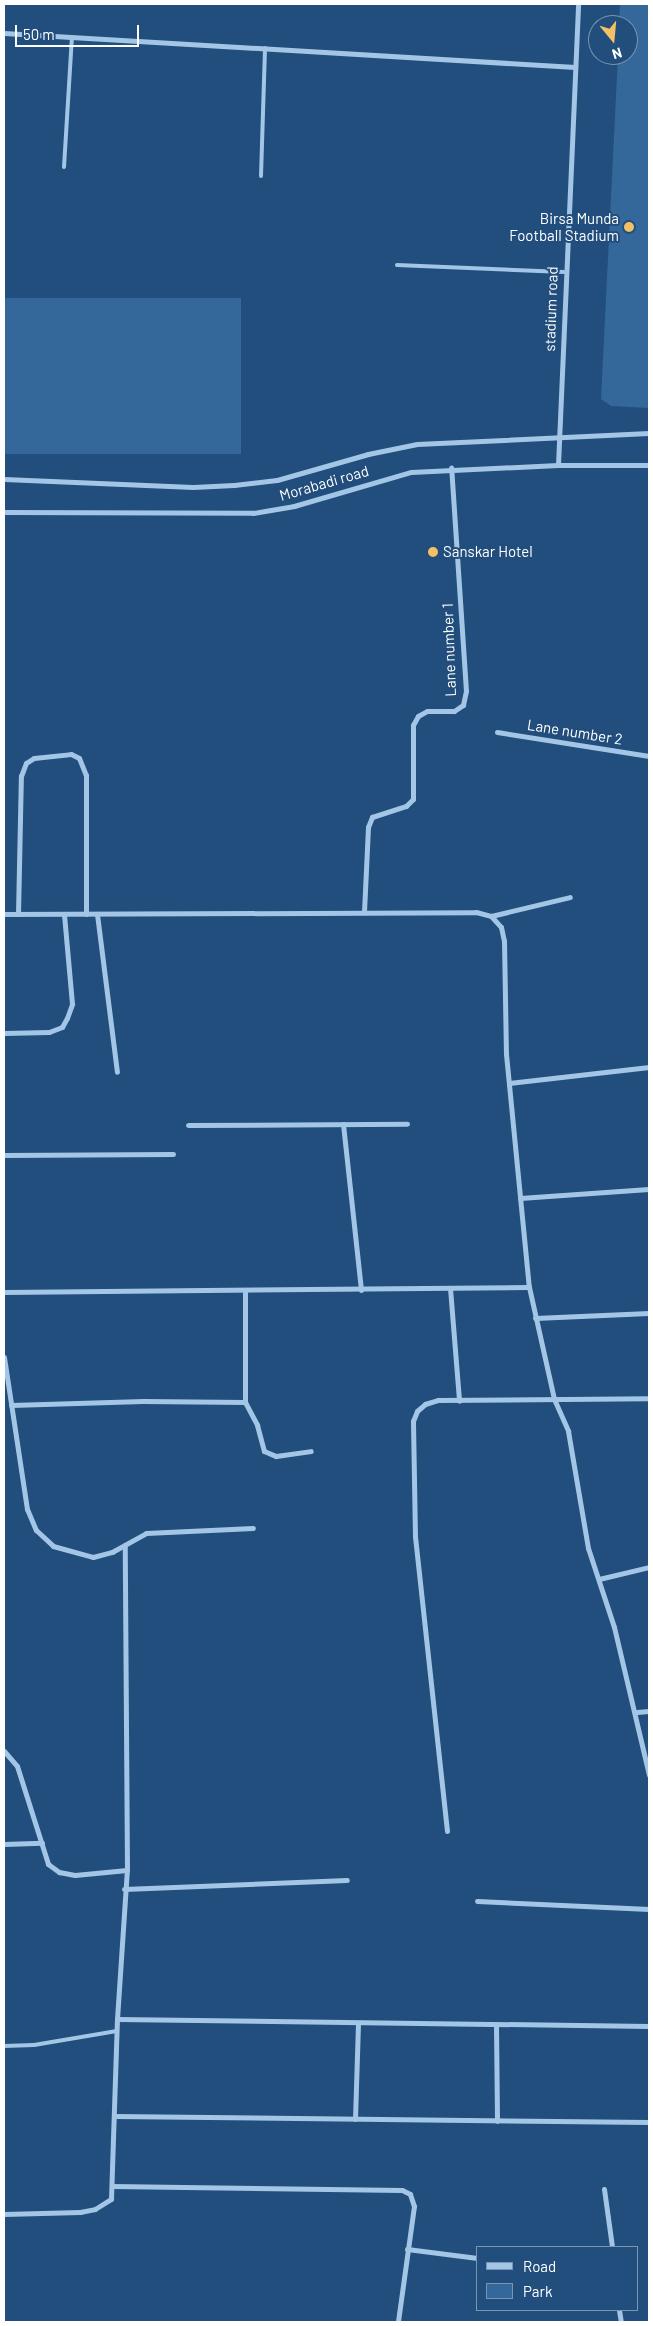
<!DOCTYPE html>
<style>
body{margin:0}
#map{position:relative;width:653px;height:2326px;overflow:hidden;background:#214e7c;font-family:Barlow,sans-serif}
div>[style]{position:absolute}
.green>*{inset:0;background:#34689a;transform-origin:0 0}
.lane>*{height:4px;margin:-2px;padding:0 2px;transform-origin:2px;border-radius:2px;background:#a3c6e6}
.street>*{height:5px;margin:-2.5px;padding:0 2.5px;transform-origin:2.5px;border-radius:2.5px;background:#a3c6e6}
.dots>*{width:14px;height:14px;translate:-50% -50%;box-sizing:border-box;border:2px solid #214e7c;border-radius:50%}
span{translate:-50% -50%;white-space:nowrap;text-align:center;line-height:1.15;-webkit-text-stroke:4px #214e7c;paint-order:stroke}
.poi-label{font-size:15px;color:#fff}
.right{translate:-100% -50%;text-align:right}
.left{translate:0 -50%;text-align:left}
.street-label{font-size:15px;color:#fff}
.frame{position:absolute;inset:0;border:5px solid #fff;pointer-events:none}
.legend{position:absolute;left:476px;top:2246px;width:162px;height:65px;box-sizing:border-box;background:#214e7c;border:1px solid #7a95b0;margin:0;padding:6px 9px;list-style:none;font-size:15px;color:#fff}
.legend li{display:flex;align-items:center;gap:10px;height:25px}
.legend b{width:25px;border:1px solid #7a95b0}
.north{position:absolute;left:588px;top:15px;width:50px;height:50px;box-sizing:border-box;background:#214e7c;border:1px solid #7a95b0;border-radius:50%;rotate:163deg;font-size:14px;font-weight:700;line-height:20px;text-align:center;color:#fff}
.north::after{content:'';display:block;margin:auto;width:18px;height:22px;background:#f3c165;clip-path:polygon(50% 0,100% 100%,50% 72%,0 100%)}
.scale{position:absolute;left:15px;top:25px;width:124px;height:22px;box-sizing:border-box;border:2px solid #fff;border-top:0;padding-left:6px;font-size:15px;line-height:18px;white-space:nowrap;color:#fff;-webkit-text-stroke:4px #214e7c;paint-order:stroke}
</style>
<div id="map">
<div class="green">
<i style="clip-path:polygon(620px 4px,649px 4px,649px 408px,611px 406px,601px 399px,618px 55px,628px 55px,628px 25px,619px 25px)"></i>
<i style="left:4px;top:298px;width:237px;height:156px"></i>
</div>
<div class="lane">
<i style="left:64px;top:167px;width:130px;rotate:-86.5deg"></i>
<i style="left:261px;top:176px;width:128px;rotate:-88.2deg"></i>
<i style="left:397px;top:265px;width:167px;rotate:2.4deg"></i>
<i style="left:4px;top:2046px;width:30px;rotate:-2deg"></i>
<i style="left:34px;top:2045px;width:84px;rotate:-9.6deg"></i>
</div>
<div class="street">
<i style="left:4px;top:33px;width:572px;rotate:3.41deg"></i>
<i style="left:558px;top:465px;width:461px;rotate:-87.5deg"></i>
<i style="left:4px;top:479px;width:189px;rotate:2.4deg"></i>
<i style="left:193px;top:487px;width:41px;rotate:-2.8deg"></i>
<i style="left:234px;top:485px;width:43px;rotate:-6.6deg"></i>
<i style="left:277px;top:480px;width:95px;rotate:-15.9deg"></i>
<i style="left:368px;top:454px;width:50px;rotate:-11.5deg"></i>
<i style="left:417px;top:444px;width:232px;rotate:-2.7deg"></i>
<i style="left:4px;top:512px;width:249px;rotate:0.2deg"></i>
<i style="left:253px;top:513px;width:42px;rotate:-9.7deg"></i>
<i style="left:294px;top:506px;width:122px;rotate:-16.2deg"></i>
<i style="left:411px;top:472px;width:147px;rotate:-2.7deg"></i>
<i style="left:558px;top:465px;width:91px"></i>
<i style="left:497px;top:732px;width:154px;rotate:9deg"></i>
<i style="left:364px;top:912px;width:85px;rotate:-87.3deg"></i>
<i style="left:368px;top:827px;width:11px;rotate:-68deg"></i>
<i style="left:372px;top:817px;width:36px;rotate:-18deg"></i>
<i style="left:406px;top:806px;width:10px;rotate:-45deg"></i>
<i style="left:413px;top:799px;width:74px;rotate:-90deg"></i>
<i style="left:413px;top:725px;width:10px;rotate:-61deg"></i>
<i style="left:418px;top:716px;width:10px;rotate:-29deg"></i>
<i style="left:427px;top:711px;width:27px"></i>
<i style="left:454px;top:711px;width:11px;rotate:-34deg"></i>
<i style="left:463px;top:705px;width:14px;rotate:-78deg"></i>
<i style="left:466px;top:691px;width:224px;rotate:-93.8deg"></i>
<i style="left:4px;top:914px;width:472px;rotate:-0.2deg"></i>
<i style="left:476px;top:912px;width:16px;rotate:15deg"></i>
<i style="left:491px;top:916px;width:15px;rotate:48deg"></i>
<i style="left:501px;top:927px;width:14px;rotate:78deg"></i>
<i style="left:504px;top:941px;width:113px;rotate:89deg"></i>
<i style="left:506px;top:1054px;width:234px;rotate:84.4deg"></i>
<i style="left:529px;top:1287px;width:115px;rotate:77.4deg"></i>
<i style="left:554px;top:1399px;width:35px;rotate:66deg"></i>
<i style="left:568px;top:1431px;width:119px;rotate:80.3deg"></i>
<i style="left:588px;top:1548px;width:83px;rotate:71.8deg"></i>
<i style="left:614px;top:1627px;width:152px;rotate:76.7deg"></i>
<i style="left:18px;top:914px;width:138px;rotate:-88.8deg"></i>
<i style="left:21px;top:776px;width:14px;rotate:-69deg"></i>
<i style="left:26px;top:763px;width:9px;rotate:-32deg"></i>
<i style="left:34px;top:758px;width:37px;rotate:-6deg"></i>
<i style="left:71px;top:754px;width:9px;rotate:27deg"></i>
<i style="left:79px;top:758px;width:18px;rotate:68deg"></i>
<i style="left:86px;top:775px;width:139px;rotate:90deg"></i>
<i style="left:97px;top:914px;width:159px;rotate:82.8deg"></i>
<i style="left:491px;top:916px;width:81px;rotate:-13.5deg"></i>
<i style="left:4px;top:1033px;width:45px;rotate:-1.3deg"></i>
<i style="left:49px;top:1032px;width:14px;rotate:-21deg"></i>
<i style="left:62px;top:1027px;width:10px;rotate:-61deg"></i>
<i style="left:67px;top:1018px;width:15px;rotate:-70deg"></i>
<i style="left:72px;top:1004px;width:90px;rotate:-95.1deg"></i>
<i style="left:509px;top:1083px;width:141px;rotate:-6.5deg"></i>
<i style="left:343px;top:1124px;width:167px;rotate:83.8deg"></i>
<i style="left:188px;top:1125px;width:219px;rotate:-0.3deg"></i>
<i style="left:4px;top:1155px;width:169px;rotate:-0.3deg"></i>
<i style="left:520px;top:1198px;width:129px;rotate:-4deg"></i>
<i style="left:450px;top:1288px;width:113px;rotate:85.4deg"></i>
<i style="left:4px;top:1292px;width:525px;rotate:-0.55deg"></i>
<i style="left:535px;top:1318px;width:114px;rotate:-2.5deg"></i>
<i style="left:4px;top:1357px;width:154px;rotate:81.4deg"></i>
<i style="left:27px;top:1509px;width:23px;rotate:67deg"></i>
<i style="left:36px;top:1530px;width:23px;rotate:43deg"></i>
<i style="left:53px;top:1546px;width:41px;rotate:15.4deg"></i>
<i style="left:93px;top:1557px;width:20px;rotate:-15deg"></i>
<i style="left:112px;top:1552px;width:39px;rotate:-29deg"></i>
<i style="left:146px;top:1533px;width:107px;rotate:-2.7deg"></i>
<i style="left:245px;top:1402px;width:26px;rotate:62deg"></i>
<i style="left:257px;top:1425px;width:27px;rotate:75deg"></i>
<i style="left:264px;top:1451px;width:13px;rotate:23deg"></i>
<i style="left:276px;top:1456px;width:35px;rotate:-8deg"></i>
<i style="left:11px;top:1405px;width:132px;rotate:-1.7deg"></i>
<i style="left:143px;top:1401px;width:102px;rotate:0.6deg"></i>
<i style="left:245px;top:1402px;width:111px;rotate:-90deg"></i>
<i style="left:599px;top:1579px;width:51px;rotate:-13.5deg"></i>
<i style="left:637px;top:1712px;width:12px;rotate:-5deg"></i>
<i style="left:4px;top:1751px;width:20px;rotate:49deg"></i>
<i style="left:17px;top:1766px;width:103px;rotate:72.4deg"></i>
<i style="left:48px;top:1864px;width:14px;rotate:36deg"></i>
<i style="left:59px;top:1872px;width:16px;rotate:11deg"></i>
<i style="left:75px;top:1875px;width:52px;rotate:-5.5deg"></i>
<i style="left:447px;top:1831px;width:296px;rotate:-96.2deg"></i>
<i style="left:415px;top:1537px;width:116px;rotate:-91deg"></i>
<i style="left:413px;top:1421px;width:11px;rotate:-68deg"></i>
<i style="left:417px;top:1411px;width:11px;rotate:-41deg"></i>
<i style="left:425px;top:1404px;width:14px;rotate:-17deg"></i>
<i style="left:438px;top:1400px;width:211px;rotate:-0.5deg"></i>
<i style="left:4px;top:1844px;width:38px;rotate:-2deg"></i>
<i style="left:124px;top:1889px;width:223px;rotate:-2.3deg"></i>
<i style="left:477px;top:1901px;width:172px;rotate:2.7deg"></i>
<i style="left:117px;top:2019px;width:149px;rotate:-86.2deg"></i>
<i style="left:127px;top:1870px;width:325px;rotate:-90.4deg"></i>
<i style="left:496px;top:2025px;width:96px;rotate:89.4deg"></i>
<i style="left:114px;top:2116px;width:535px;rotate:0.64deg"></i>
<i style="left:355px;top:2119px;width:96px;rotate:-88.2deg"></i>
<i style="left:112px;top:2186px;width:290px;rotate:0.8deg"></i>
<i style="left:402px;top:2190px;width:9px;rotate:27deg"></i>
<i style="left:410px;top:2194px;width:13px;rotate:72deg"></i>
<i style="left:414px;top:2206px;width:117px;rotate:97.9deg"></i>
<i style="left:604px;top:2189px;width:59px;rotate:82.1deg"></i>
<i style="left:4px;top:2214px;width:76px;rotate:-1.5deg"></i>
<i style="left:80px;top:2212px;width:15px;rotate:-11deg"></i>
<i style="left:95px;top:2209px;width:19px;rotate:-32deg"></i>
<i style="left:111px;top:2199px;width:180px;rotate:-88.1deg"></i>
<i style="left:117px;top:2019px;width:532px;rotate:0.75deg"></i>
<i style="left:407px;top:2249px;width:71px;rotate:7.3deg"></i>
<i style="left:619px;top:2310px;width:12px;rotate:81deg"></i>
</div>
<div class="dots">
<i style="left:629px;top:227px;background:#f3c165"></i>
<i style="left:433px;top:552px;background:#f3c165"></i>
</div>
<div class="poi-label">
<span class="right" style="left:619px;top:227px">Birsa Munda<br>Football Stadium</span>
<span class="left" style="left:443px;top:552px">Sanskar Hotel</span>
</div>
<div class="street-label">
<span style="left:551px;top:309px;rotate:-88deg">stadium road</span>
<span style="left:324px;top:483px;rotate:-16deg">Morabadi road</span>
<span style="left:449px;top:650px;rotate:-92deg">Lane number 1</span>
<span style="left:575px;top:732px;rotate:9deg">Lane number 2</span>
</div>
<div class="frame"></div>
<ul class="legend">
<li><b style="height:6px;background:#a3c6e6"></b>Road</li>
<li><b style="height:14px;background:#34689a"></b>Park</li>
</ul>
<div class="north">N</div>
<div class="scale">50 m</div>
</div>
